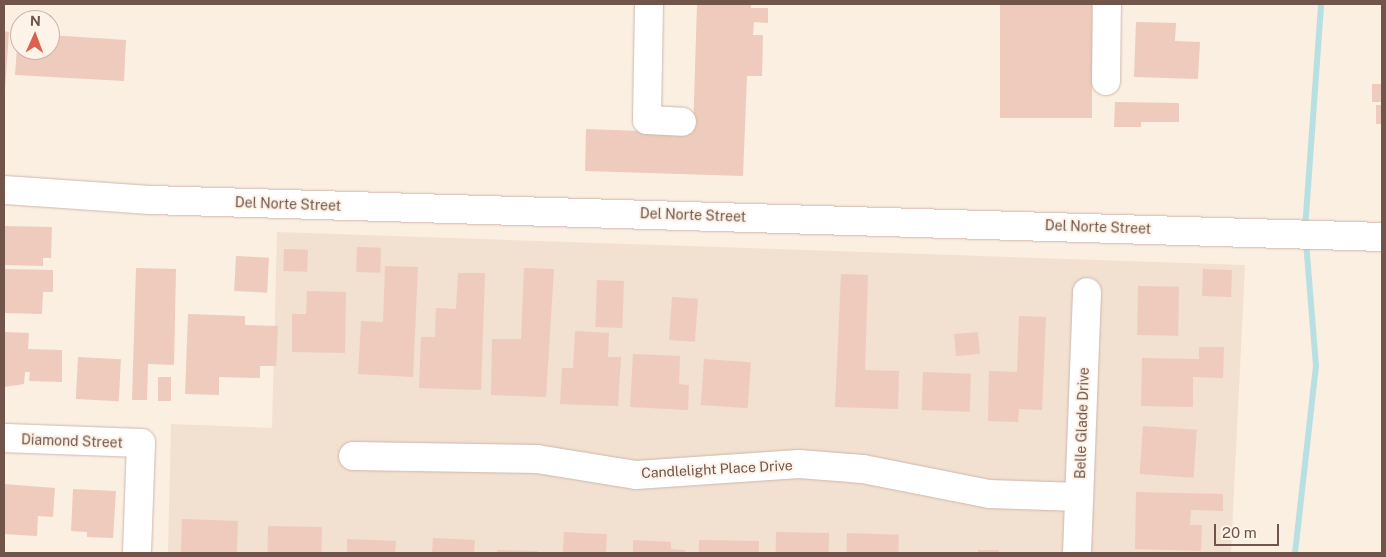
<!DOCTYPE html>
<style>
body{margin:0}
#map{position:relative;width:1386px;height:557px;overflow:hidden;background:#fbefe2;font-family:"Public Sans",sans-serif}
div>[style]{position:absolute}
.residential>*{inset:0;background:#f2e0d1}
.stream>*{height:6px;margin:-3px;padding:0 3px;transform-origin:3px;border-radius:3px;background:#b8e0e3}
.building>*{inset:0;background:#eecbbc;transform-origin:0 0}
.roads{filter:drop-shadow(0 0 1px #cdb8ad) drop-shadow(0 0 1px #cdb8ad)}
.minor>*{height:28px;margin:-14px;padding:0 14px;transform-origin:14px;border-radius:14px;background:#fff}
span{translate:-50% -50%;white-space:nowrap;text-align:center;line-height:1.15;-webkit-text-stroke:4px #fef3e8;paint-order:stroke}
.street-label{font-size:14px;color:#71544a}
.frame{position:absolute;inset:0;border:5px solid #71544a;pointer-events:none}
.north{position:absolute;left:10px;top:10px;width:50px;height:50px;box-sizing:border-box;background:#fef3e8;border:1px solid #c6b3a9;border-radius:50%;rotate:2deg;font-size:14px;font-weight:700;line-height:20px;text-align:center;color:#71544a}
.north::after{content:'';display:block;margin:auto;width:18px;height:22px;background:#de604e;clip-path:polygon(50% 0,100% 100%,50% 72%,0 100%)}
.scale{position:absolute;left:1214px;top:524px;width:65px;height:22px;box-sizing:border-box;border:2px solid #71544a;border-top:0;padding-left:6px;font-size:15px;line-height:18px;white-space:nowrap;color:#71544a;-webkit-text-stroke:4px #fef3e8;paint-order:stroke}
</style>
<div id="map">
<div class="residential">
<i style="clip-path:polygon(277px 232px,1245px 265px,1231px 553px,168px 553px,171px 424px,272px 428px)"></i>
</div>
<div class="stream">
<i style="left:1305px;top:229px;width:226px;rotate:-85.9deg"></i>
<i style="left:1295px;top:553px;width:188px;rotate:-83.6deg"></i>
<i style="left:1316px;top:366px;width:124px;rotate:-94.6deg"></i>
</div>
<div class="building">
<i style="clip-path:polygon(697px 4px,751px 4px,751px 8px,768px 8px,768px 23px,754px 22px,753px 35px,763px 35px,762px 76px,747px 76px,743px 176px,585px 171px,586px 129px,693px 133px)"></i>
<i style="left:1000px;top:4px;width:92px;height:114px"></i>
<i style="clip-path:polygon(1136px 22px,1176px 23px,1175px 41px,1200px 42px,1198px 79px,1134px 77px)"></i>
<i style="clip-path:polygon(4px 31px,9px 32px,5px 90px,4px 90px)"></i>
<i style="clip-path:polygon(18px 33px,20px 50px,50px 50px,50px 35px,126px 40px,124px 81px,15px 75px)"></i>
<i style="left:1372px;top:84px;width:10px;height:18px"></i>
<i style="clip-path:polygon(1115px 102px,1179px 103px,1179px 122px,1141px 122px,1141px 127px,1114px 127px)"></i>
<i style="left:1376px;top:105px;width:6px;height:19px"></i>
<i style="clip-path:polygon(4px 226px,52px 227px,51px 258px,43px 258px,43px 266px,4px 265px)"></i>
<i style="left:357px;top:247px;width:24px;height:25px;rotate:2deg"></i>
<i style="left:284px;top:249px;width:24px;height:22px;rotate:2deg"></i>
<i style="left:236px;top:256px;width:33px;height:35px;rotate:3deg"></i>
<i style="clip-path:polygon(385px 266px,418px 267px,413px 377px,358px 374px,361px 321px,383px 322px)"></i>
<i style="clip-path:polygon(136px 268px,176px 269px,174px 365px,148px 364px,147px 400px,132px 400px)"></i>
<i style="clip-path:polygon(524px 268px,554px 269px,546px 397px,491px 395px,492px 339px,521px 339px)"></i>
<i style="clip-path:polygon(4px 269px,53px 270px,53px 292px,43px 292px,42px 314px,4px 313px)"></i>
<i style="left:1203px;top:269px;width:29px;height:27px;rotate:2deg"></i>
<i style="clip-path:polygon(458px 273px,485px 273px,481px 390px,419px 388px,421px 337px,435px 337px,436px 308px,456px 309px)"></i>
<i style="clip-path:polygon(841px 274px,868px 275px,865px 370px,899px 371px,898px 409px,835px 407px)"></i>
<i style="left:597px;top:280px;width:27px;height:47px;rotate:2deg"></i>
<i style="left:1138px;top:286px;width:41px;height:49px;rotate:1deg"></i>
<i style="clip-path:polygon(307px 291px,346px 292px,345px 353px,292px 352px,292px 314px,306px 314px)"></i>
<i style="left:672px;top:297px;width:26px;height:43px;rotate:4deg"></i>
<i style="clip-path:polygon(188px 314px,245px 316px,245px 325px,278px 326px,276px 366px,260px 366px,260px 378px,219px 377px,219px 395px,185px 394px)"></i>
<i style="clip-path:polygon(1019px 316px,1046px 317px,1042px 410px,1019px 409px,1018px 422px,988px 421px,989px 371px,1017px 372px)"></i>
<i style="clip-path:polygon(575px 331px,609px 333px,608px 357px,621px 357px,618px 406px,560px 404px,562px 368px,573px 368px)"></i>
<i style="clip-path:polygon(4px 332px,29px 333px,28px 349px,62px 350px,62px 382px,29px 381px,30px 372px,25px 372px,24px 384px,4px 387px)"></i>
<i style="left:978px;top:332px;width:22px;height:24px;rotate:85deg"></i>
<i style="clip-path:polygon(1199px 347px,1224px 347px,1223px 378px,1193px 377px,1193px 407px,1141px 406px,1142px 358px,1199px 359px)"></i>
<i style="clip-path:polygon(633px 354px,680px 356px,679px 384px,689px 385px,688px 410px,630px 407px)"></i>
<i style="left:78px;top:357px;width:43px;height:42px;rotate:3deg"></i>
<i style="left:704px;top:359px;width:47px;height:46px;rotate:4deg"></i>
<i style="left:923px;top:372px;width:48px;height:38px;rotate:2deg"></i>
<i style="left:158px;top:377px;width:13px;height:24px"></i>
<i style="left:1143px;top:426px;width:54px;height:48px;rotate:4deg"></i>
<i style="clip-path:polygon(4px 484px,55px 488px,53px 517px,38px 516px,37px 536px,4px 534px)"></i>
<i style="clip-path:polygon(73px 489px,116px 491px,113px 538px,87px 537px,87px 532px,71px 531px)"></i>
<i style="clip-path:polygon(1136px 492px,1223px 494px,1223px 511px,1191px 510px,1190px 525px,1202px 525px,1201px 551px,1135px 549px)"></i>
<i style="left:182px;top:519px;width:56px;height:34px;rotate:2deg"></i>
<i style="left:268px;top:526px;width:54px;height:27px;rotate:1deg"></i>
<i style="left:564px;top:532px;width:43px;height:21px;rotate:3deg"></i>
<i style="left:776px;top:532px;width:53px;height:21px;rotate:1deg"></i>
<i style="left:847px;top:533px;width:52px;height:20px;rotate:2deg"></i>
<i style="clip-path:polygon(433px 538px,475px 540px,474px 553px,432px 553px)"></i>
<i style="clip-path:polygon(347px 539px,396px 541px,395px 553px,347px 553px)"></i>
<i style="clip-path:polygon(633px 540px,671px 542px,671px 549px,685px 550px,685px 553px,633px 553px)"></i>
<i style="left:699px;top:540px;width:60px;height:13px;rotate:1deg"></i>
<i style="clip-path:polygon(497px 550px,538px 551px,538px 553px,497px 553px)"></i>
<i style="left:978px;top:550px;width:21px;height:3px"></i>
</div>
<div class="roads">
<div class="minor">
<i style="left:649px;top:4px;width:116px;rotate:91deg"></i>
<i style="left:647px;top:120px;width:35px;rotate:3deg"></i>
<i style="left:1106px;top:81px;width:77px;rotate:-89.3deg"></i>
<i style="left:4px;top:190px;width:147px;rotate:3.9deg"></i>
<i style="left:151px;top:200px;width:1232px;rotate:1.72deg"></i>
<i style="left:4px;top:438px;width:137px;rotate:2.1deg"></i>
<i style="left:141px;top:443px;width:110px;rotate:92.1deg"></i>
<i style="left:353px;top:456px;width:184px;rotate:0.9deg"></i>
<i style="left:537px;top:459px;width:100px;rotate:9.2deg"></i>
<i style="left:636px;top:475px;width:163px;rotate:-3.9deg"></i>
<i style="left:799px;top:464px;width:64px;rotate:4.5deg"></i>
<i style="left:863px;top:469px;width:128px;rotate:11.2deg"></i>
<i style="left:989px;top:494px;width:90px;rotate:1.9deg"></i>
<i style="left:1077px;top:553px;width:261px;rotate:-87.8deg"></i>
</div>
</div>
<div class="street-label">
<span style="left:288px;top:204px;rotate:2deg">Del Norte Street</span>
<span style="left:693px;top:215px;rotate:2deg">Del Norte Street</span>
<span style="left:1098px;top:227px;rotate:2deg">Del Norte Street</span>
<span style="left:1082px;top:423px;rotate:-88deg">Belle Glade Drive</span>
<span style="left:72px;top:441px;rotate:2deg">Diamond Street</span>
<span style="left:717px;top:469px;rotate:-3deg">Candlelight Place Drive</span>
</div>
<div class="frame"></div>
<div class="north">N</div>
<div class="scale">20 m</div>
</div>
